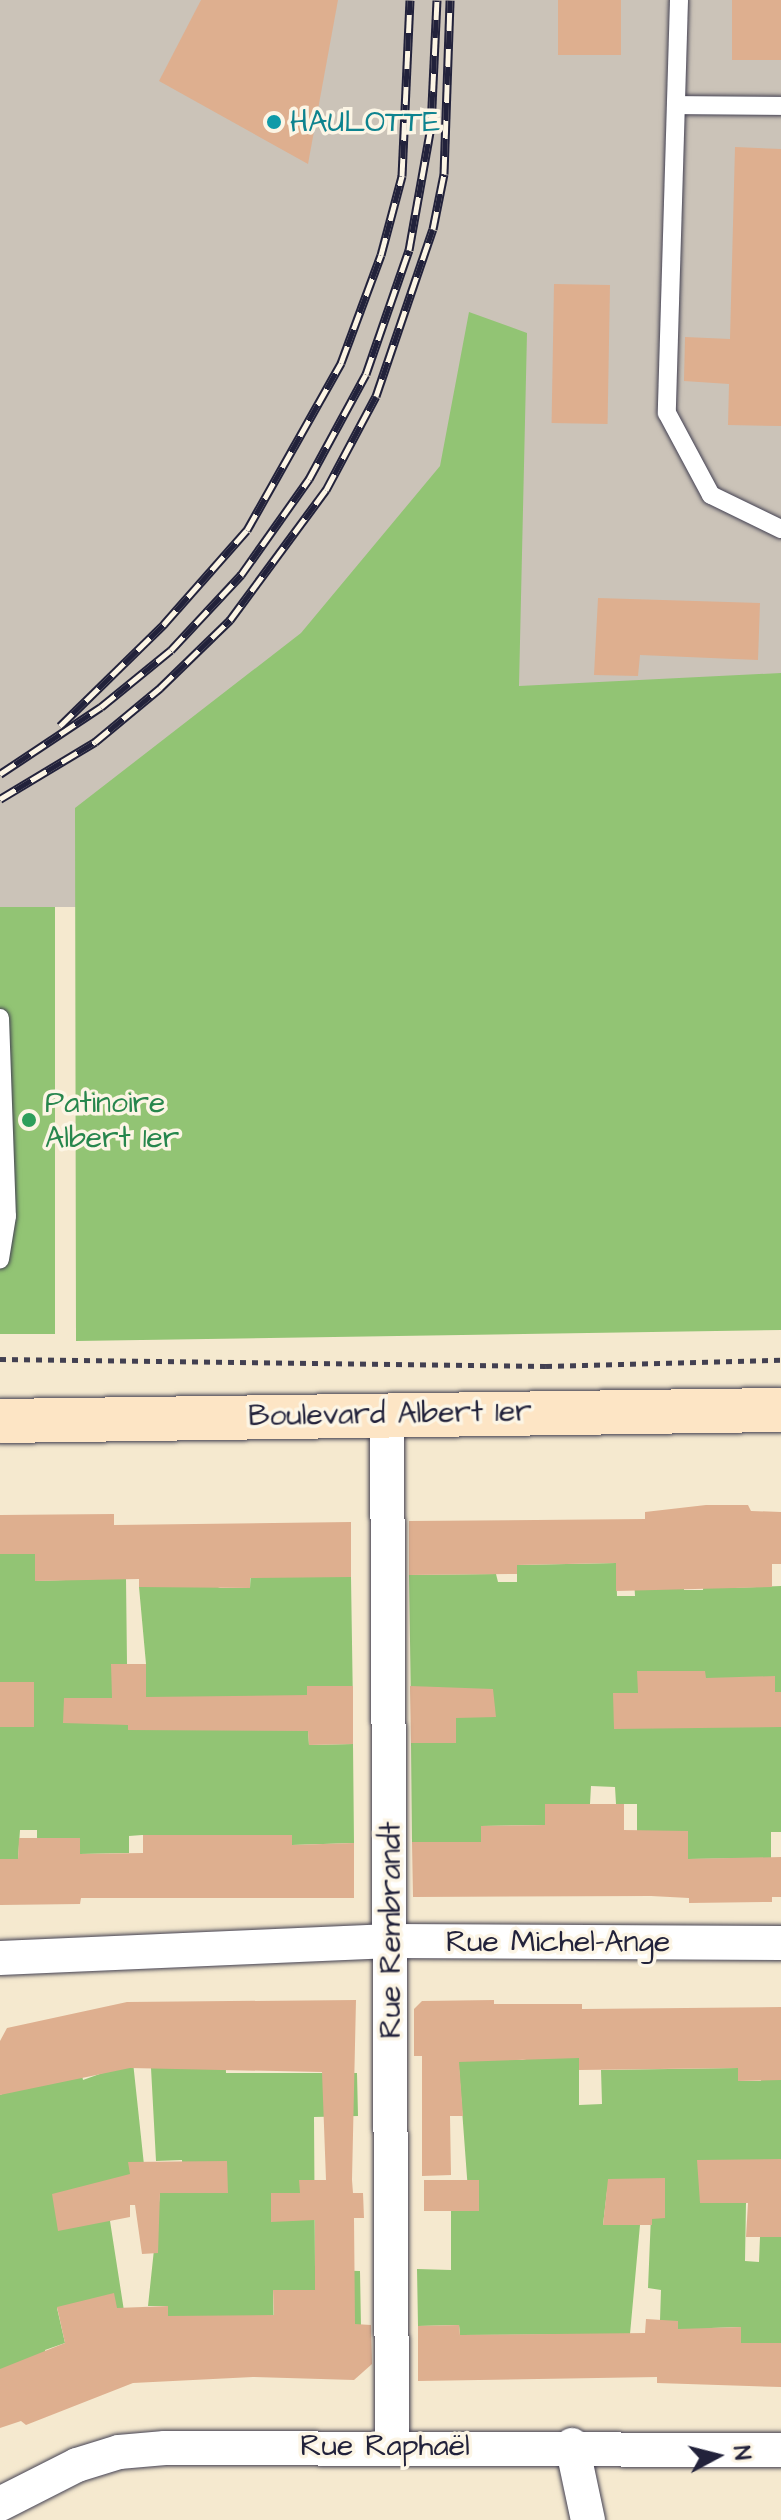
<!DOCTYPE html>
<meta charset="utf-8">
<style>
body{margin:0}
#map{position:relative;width:781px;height:2520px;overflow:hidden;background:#f5e9cf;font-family:"Architects Daughter",sans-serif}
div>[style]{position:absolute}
.industrial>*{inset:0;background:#cbc3b8;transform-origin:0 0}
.green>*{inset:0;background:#92c474;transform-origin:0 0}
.building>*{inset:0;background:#deaf8f;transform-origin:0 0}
.path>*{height:5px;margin-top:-2.5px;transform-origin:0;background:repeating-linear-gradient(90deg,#424051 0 6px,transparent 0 12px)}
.roads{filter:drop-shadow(0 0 2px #424051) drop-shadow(0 0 2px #424051)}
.lane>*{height:18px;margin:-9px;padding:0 9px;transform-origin:9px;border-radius:9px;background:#fff}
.street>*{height:34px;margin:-17px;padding:0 17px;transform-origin:17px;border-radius:17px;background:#fff}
.secondary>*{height:44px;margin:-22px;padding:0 22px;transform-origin:22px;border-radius:22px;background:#fde5c5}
.rail>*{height:9px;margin-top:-4.5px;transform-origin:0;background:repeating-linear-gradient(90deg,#fcf5e5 0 18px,#22223b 0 36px);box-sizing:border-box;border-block:2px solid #22223b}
.dots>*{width:22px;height:22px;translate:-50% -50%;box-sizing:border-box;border:4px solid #fcf5e5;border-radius:50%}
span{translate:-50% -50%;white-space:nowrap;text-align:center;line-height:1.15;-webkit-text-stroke:7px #fcf5e5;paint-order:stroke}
.culture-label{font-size:30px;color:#0d838f}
.left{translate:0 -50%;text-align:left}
.leisure-label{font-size:30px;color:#27864d}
.street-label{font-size:30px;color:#22223b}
.north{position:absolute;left:677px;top:2416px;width:80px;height:80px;-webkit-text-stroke:6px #fcf5e5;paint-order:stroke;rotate:83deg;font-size:22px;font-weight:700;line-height:32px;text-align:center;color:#22223b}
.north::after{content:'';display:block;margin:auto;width:28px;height:36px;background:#22223b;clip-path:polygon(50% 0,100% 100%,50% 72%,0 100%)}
</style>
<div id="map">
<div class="industrial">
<i style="left:0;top:0;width:781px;height:907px"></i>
</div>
<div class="green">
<i style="clip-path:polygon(469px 312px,527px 333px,519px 686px,781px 673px,781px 1330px,76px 1341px,75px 808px,301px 633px,440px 466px)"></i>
<i style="left:0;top:907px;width:55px;height:427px"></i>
<i style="clip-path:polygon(0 1554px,35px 1554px,36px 1581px,126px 1578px,127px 1664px,146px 1664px,139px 1587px,177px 1587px,178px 1569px,220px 1588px,250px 1588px,251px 1568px,307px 1577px,351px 1577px,353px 1708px,307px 1709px,309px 1745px,353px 1744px,354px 1843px,292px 1845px,291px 1835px,142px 1835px,129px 1836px,129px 1853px,80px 1854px,79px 1838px,58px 1838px,37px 1859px,37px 1830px,20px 1830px,18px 1859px,0 1859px)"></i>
<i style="clip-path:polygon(616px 1563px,617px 1596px,635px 1596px,634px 1578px,684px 1578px,684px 1590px,703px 1590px,704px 1574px,730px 1588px,781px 1586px,781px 1832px,771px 1832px,771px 1858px,688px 1859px,688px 1831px,637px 1831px,637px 1804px,616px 1804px,615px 1787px,591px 1786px,590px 1804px,545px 1825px,481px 1826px,481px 1842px,412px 1842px,411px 1743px,455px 1743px,411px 1706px,409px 1575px,496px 1574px,498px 1582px,517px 1582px,517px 1565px)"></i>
<i style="clip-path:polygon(225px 2045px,226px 2073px,357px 2073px,358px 2116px,314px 2117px,315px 2270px,360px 2271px,361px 2326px,316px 2326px,273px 2290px,274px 2337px,168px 2338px,168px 2306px,148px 2306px,160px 2193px,183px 2192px,182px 2160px,156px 2161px,151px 2068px)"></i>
<i style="clip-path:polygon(579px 2047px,579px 2105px,602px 2104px,601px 2070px,738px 2068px,738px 2081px,761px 2081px,761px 2052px,781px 2080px,781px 2189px,746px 2202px,745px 2261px,759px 2262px,760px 2237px,781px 2237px,781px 2343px,741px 2343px,741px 2327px,711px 2328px,711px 2343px,695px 2343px,660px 2320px,661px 2290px,648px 2288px,652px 2191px,607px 2191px,603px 2225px,640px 2225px,630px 2334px,460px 2335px,459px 2325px,418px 2326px,417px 2269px,451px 2270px,451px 2192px,468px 2191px,458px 2055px,522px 2060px)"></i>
<i style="clip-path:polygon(79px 2061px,83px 2080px,133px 2062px,147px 2193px,133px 2193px,110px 2221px,129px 2343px,57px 2308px,65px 2343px,45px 2350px,46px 2354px,0 2386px,0 2095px)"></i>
</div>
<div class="building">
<i style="clip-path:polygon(201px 0,338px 0,308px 164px,159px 81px)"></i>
<i style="left:558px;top:0;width:63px;height:55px"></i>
<i style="left:732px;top:0;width:49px;height:60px"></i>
<i style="clip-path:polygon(735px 147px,781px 149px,781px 426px,728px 425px,729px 384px,684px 381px,685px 337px,730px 339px)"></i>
<i style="left:554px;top:284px;width:56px;height:139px;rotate:1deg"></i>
<i style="clip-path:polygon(598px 598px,760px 603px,758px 660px,640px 655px,638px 676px,594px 675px)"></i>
<i style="clip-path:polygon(706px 1505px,748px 1505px,751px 1511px,781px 1512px,781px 1564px,772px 1564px,772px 1587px,616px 1591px,616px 1563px,517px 1565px,517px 1574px,409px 1575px,409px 1521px,645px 1519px,645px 1512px)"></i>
<i style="clip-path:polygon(114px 1514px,114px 1525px,351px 1522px,351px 1577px,250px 1578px,250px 1588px,139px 1587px,139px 1579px,35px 1581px,35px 1554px,0 1554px,0 1515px)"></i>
<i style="clip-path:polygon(111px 1664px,146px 1664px,146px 1697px,307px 1695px,307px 1686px,353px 1686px,353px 1744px,309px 1745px,308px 1731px,128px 1730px,128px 1725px,63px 1723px,64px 1698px,112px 1698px)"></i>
<i style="clip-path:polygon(637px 1671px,705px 1671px,706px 1678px,775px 1676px,775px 1692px,781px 1692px,781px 1727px,614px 1729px,613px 1693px,638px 1693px)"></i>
<i style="left:0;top:1682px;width:34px;height:45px"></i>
<i style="clip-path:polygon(410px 1686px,493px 1689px,496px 1717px,456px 1718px,456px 1743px,411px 1743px)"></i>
<i style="clip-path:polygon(545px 1804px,624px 1804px,624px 1830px,688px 1831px,688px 1859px,781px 1857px,781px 1897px,772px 1897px,772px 1902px,689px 1903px,689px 1898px,651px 1896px,413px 1897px,412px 1842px,481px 1842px,481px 1826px,545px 1825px)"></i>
<i style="clip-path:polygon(143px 1835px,292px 1835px,292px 1845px,354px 1843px,354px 1898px,81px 1898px,80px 1904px,0 1905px,0 1859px,18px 1859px,19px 1838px,80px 1838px,80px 1854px,143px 1853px)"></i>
<i style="clip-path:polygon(356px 2000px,352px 2180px,353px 2193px,363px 2193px,364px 2218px,354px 2218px,355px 2324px,371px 2325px,372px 2364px,354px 2380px,253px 2377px,133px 2383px,26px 2425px,21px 2421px,0 2428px,0 2369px,65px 2343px,57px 2307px,114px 2293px,117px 2308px,168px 2306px,168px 2316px,274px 2315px,273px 2290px,315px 2290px,315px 2220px,271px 2222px,271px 2193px,300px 2193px,299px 2180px,326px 2180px,322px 2072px,130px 2068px,0 2095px,0 2041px,7px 2028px,127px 2002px)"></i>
<i style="clip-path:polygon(494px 2000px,494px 2004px,582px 2004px,582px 2009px,781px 2007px,781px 2080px,738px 2081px,738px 2068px,579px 2070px,579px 2058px,459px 2062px,463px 2116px,450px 2116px,451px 2175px,422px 2176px,422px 2056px,414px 2056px,414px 2009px,422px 2001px)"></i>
<i style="clip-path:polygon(781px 2159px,781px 2237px,746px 2237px,748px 2203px,700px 2203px,697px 2160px)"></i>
<i style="clip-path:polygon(227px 2161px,228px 2193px,160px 2193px,158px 2253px,142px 2254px,135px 2205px,130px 2205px,130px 2217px,58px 2231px,52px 2194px,130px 2174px,128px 2162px)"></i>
<i style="clip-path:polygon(665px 2178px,665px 2218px,652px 2219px,652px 2225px,603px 2225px,608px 2179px)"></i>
<i style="left:424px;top:2180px;width:55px;height:31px"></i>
<i style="clip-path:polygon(646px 2319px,678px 2321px,678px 2329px,741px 2327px,741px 2343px,781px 2343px,781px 2387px,657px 2383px,657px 2377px,418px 2381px,418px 2326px,459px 2325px,460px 2335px,645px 2333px)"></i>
</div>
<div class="path">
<i style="left:0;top:1359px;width:546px;rotate:0.73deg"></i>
<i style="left:546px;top:1366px;width:235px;rotate:-1.5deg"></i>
</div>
<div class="roads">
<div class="lane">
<i style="left:679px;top:0;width:413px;rotate:91.7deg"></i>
<i style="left:667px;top:413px;width:93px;rotate:61.8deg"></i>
<i style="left:711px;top:495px;width:78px;rotate:25.9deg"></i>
<i style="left:676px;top:105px;width:105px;rotate:0.5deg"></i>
<i style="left:0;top:1018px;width:198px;rotate:88deg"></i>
<i style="left:7px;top:1216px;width:44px;rotate:99.2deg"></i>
</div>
<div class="street">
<i style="left:387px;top:1414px;width:1032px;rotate:89.72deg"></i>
<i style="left:0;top:1958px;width:391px;rotate:-2.5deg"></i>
<i style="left:391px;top:1941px;width:390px;rotate:0.3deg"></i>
<i style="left:572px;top:2445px;width:77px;rotate:78deg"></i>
<i style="left:0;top:2504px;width:86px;rotate:-26.9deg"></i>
<i style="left:77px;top:2465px;width:44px;rotate:-17.2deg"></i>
<i style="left:119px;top:2452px;width:46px;rotate:-5deg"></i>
<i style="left:165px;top:2448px;width:616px;rotate:0.19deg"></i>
</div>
<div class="secondary">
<i style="left:0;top:1421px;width:781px;rotate:-0.81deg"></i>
</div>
</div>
<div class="rail">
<i style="left:60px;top:726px;width:146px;rotate:-44.4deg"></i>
<i style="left:164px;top:624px;width:125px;rotate:-48.6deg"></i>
<i style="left:247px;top:530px;width:192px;rotate:-60.6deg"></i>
<i style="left:341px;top:363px;width:115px;rotate:-69.7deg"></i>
<i style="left:381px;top:255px;width:82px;rotate:-75.1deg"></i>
<i style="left:402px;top:176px;width:176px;rotate:-87.4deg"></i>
<i style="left:0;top:774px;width:121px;rotate:-33.6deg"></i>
<i style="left:101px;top:707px;width:90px;rotate:-39.2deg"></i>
<i style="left:171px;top:650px;width:103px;rotate:-47deg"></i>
<i style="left:241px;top:575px;width:118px;rotate:-54.7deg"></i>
<i style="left:309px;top:479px;width:119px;rotate:-61.5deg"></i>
<i style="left:366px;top:374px;width:131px;rotate:-70.9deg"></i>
<i style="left:409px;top:250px;width:125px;rotate:-79.9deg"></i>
<i style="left:431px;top:127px;width:127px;rotate:-87.3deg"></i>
<i style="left:0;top:799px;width:111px;rotate:-31deg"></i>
<i style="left:95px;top:742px;width:85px;rotate:-39.7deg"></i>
<i style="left:160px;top:688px;width:98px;rotate:-44.2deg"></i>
<i style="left:230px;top:620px;width:162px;rotate:-53.6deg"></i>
<i style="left:326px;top:490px;width:106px;rotate:-62deg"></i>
<i style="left:376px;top:396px;width:176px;rotate:-71.2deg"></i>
<i style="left:433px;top:229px;width:56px;rotate:-78.7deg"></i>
<i style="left:444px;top:174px;width:174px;rotate:-88deg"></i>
</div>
<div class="dots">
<i style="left:274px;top:122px;background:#0f9aa8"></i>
<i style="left:29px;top:1120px;background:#2e9e5b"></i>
</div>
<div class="culture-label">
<span class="left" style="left:290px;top:122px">HAULOTTE</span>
</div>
<div class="leisure-label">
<span class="left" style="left:45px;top:1120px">Patinoire<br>Albert 1er</span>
</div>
<div class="street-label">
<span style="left:390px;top:1414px;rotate:-1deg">Boulevard Albert 1er</span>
<span style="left:391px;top:1930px;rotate:-90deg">Rue Rembrandt</span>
<span style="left:558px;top:1942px">Rue Michel-Ange</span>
<span style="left:385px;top:2446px">Rue Raphaël</span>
</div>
<div class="north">N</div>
</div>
